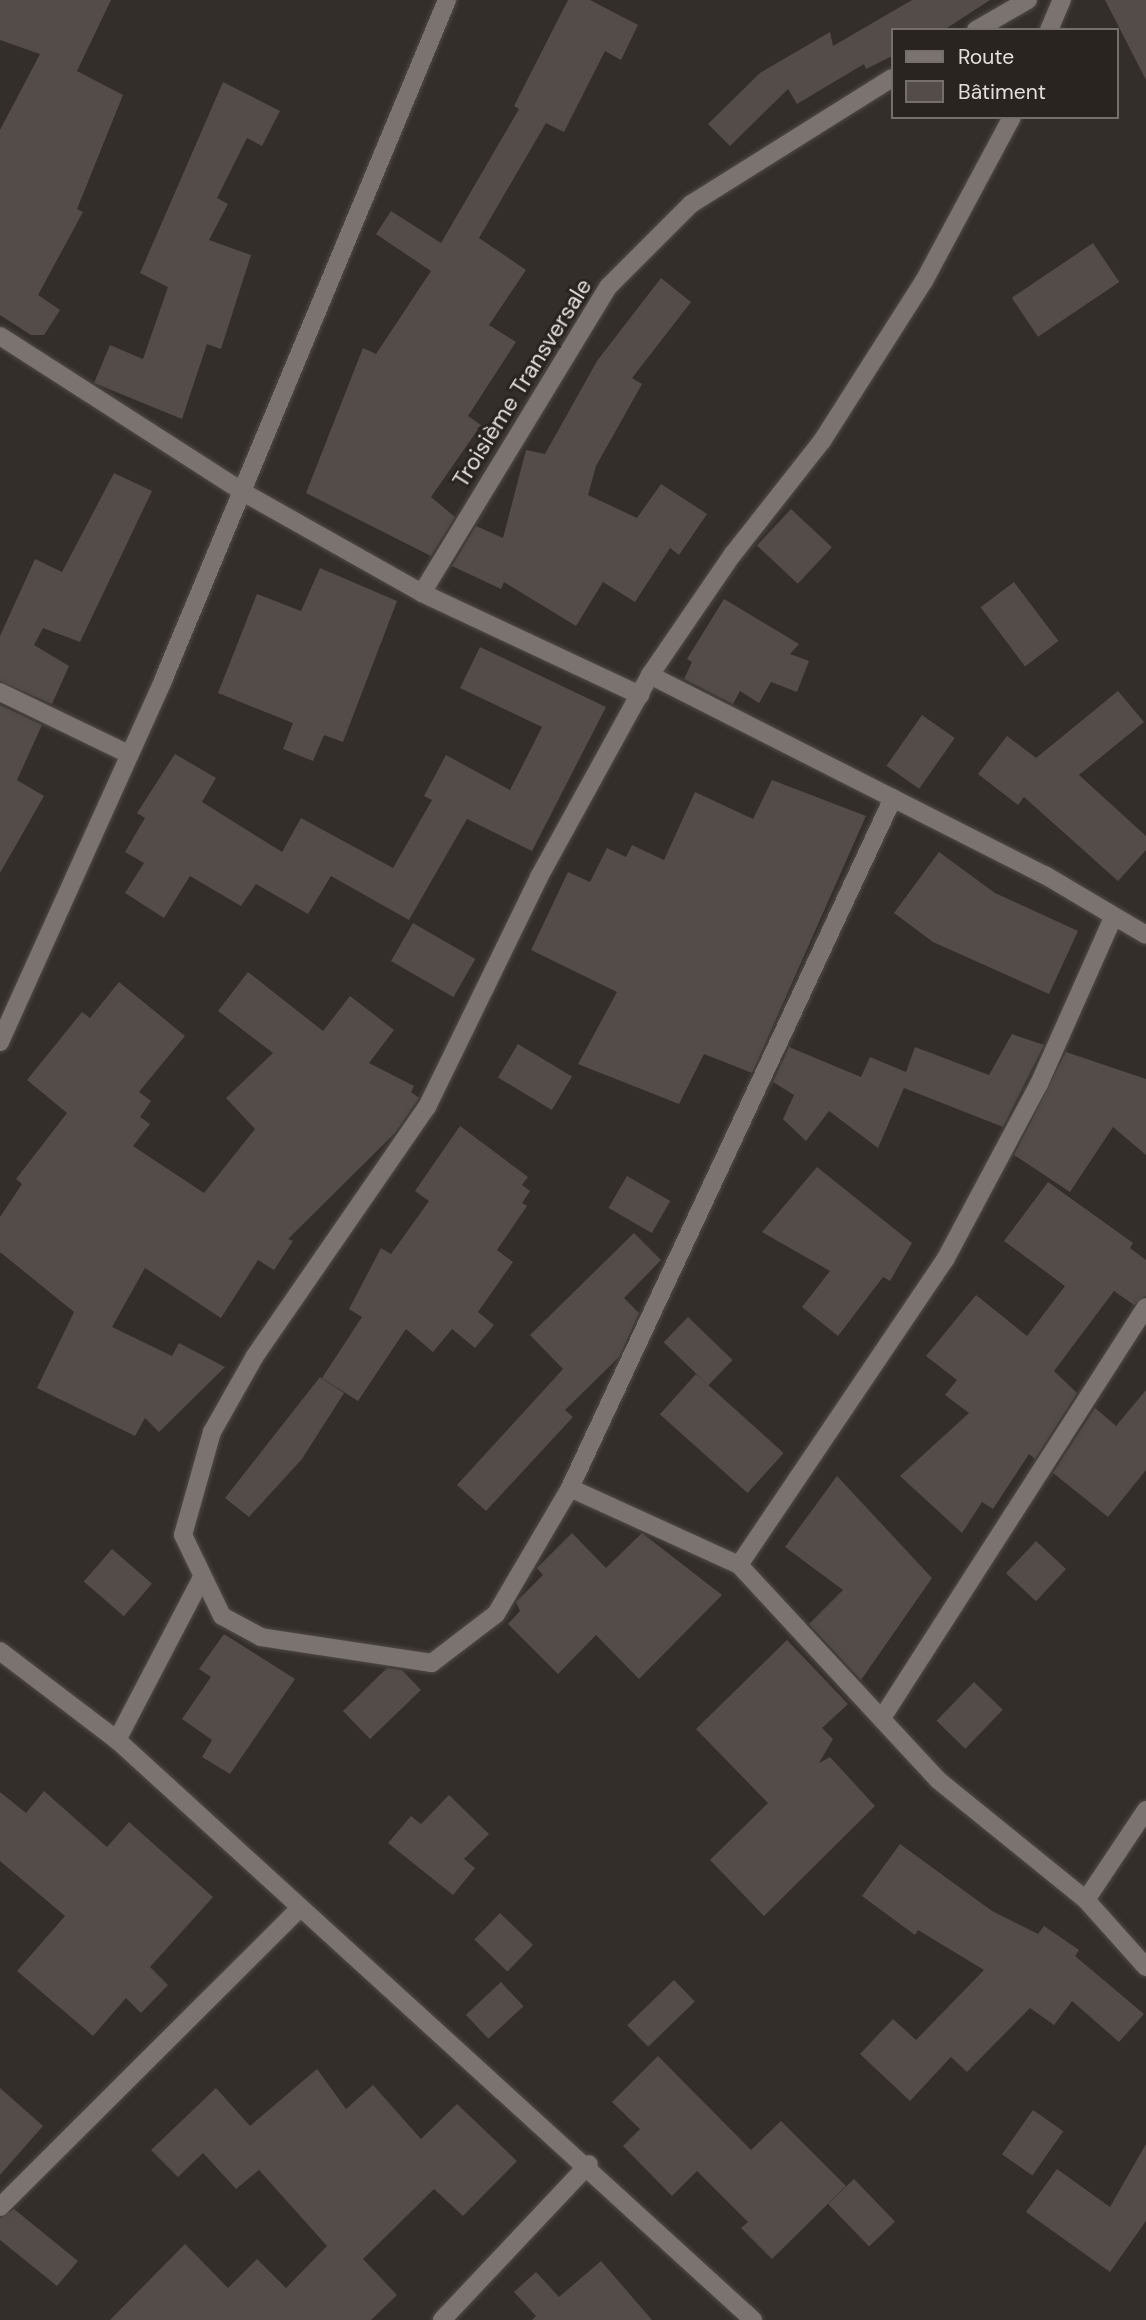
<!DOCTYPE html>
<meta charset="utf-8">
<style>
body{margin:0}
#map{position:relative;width:1146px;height:2320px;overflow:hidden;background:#342e2b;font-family:"DM Sans",sans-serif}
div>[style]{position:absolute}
.building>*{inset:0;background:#534c49;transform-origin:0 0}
.roads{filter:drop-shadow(0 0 2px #4f4a47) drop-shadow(0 0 2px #4f4a47)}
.minor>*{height:18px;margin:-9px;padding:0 9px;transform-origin:9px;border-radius:9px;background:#7a7370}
span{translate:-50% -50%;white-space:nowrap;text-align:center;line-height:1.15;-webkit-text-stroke:6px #2a2421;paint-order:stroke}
.street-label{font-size:23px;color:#e2dedc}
.legend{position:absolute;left:891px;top:28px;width:228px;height:91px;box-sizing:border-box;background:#2a2421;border:2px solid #746e6c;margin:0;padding:9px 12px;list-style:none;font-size:21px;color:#e2dedc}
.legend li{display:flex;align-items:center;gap:14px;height:35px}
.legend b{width:35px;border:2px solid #746e6c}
</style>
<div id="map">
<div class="building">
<i style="clip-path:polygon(0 0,111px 0,77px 71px,123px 95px,77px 209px,83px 212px,38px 295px,60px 310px,44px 335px,31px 335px,0 315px,0 130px,40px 54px,0 40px)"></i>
<i style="clip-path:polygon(568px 0,590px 0,638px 25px,621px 60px,605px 51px,564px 132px,546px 123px,479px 238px,526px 270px,489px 325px,516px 342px,468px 416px,481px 425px,431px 497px,455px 517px,431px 556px,306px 493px,363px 348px,376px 354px,431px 271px,376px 234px,391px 211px,441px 243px,519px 109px,514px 106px)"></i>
<i style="clip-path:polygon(912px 0,990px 0,944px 30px,892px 30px,892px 56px,866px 69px,864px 64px,797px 104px,788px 89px,730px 146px,708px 124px,760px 73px,830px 32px,833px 46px)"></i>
<i style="clip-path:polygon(1105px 0,1146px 0,1146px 80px)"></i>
<i style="clip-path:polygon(223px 82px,280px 111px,262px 146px,247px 138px,217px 198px,228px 204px,209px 240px,251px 255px,221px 349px,207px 344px,182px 419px,94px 383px,110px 345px,143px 359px,168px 287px,140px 273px)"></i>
<i style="left:1093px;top:243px;width:47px;height:98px;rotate:56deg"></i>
<i style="clip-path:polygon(661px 278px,691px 302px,632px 378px,642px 384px,596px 466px,588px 495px,637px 518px,661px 484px,707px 514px,679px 555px,670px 548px,635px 602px,603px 582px,576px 626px,504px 582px,501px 589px,452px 566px,476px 526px,503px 538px,526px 450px,545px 454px,597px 361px)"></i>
<i style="clip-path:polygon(114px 473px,152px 491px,80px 642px,43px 628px,34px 645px,69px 666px,52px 704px,0 681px,0 636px,35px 559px,62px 572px)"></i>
<i style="left:791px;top:509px;width:56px;height:50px;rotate:43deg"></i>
<i style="clip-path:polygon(320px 568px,397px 601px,343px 742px,324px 735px,313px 761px,283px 749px,293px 723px,218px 693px,257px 594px,301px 611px)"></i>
<i style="left:1014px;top:582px;width:74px;height:42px;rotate:53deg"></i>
<i style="clip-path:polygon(724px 599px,799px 644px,790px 654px,809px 661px,797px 692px,771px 682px,759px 703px,740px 691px,733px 704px,684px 679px,692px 662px,687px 659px)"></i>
<i style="clip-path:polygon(480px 647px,606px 707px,532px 851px,467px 819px,409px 920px,331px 876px,308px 914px,256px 884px,241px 906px,190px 876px,164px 918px,125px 893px,144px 863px,125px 852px,145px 818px,137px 813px,175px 754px,216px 778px,202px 802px,282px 852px,301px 818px,393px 868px,432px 800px,424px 796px,446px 755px,510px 790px,542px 727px,460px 688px)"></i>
<i style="clip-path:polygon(1118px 691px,1144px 722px,1079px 775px,1146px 836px,1146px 850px,1118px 881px,1024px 797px,1018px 805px,978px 774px,1007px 736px,1036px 758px)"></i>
<i style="clip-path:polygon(0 705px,42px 725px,17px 780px,44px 796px,0 873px)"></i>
<i style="left:922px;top:715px;width:40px;height:62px;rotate:35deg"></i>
<i style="clip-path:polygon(772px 780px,866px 816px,752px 1073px,704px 1054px,679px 1104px,578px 1064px,617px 992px,531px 950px,568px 872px,590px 882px,607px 848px,626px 857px,632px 845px,664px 860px,695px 792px,753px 819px)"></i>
<i style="clip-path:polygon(939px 852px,995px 893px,1078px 931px,1049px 994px,933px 942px,894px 913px)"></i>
<i style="left:413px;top:923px;width:72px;height:44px;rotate:30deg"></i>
<i style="clip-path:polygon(248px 972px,323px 1031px,350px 996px,394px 1030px,369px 1063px,414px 1086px,411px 1092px,419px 1098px,395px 1133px,288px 1239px,293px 1241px,274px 1270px,258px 1260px,221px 1318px,145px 1268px,112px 1327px,172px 1356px,179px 1343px,225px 1367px,159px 1432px,145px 1418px,135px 1436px,37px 1388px,74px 1312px,0 1252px,0 1217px,22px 1184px,16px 1179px,67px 1113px,27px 1080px,82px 1012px,90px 1018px,119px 982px,185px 1036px,139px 1092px,151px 1101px,140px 1117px,150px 1124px,133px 1146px,204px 1193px,255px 1129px,226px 1098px,273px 1053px,218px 1011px)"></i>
<i style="clip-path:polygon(1012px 1034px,1044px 1045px,1003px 1127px,904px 1088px,878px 1148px,829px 1111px,806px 1141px,783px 1119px,794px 1095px,773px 1082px,789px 1047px,861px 1077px,870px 1057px,906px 1072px,915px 1047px,989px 1075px)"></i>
<i style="left:518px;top:1044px;width:63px;height:39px;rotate:31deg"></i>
<i style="clip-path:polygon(1066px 1052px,1146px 1079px,1146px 1155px,1113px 1127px,1070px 1192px,1014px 1155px)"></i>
<i style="clip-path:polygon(460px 1126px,528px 1177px,522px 1185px,530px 1191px,522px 1203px,527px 1206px,497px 1250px,513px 1262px,478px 1312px,494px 1325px,475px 1348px,452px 1329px,433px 1352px,406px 1329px,358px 1401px,322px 1378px,362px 1317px,349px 1309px,381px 1248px,391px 1254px,429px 1201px,415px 1191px)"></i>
<i style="clip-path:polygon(817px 1167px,912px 1243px,890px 1281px,883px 1277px,838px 1336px,802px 1307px,830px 1271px,762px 1232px)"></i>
<i style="left:627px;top:1176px;width:50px;height:37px;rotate:30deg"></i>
<i style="clip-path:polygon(1048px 1182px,1133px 1243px,1130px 1248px,1146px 1260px,1146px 1296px,1134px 1305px,1114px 1291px,1054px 1371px,1077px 1393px,1035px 1459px,1029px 1454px,993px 1509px,982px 1502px,962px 1533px,900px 1476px,969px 1413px,945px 1395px,957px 1380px,926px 1356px,976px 1295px,1027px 1336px,1065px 1286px,1004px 1241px)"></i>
<i style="clip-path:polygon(634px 1233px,661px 1260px,624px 1298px,639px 1313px,619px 1357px,565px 1410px,573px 1417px,486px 1511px,457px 1485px,563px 1369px,530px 1335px)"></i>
<i style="left:688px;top:1317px;width:62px;height:35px;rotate:44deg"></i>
<i style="left:696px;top:1374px;width:118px;height:54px;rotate:42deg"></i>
<i style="clip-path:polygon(320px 1377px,344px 1393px,302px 1459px,249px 1517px,225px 1498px)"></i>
<i style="clip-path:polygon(1146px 1390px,1146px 1470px,1108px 1517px,1053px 1473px,1095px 1408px,1116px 1426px)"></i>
<i style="clip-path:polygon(837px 1476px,932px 1578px,861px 1680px,809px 1624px,843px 1590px,785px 1547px)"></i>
<i style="clip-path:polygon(572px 1533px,606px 1568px,642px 1533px,722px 1595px,639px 1679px,596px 1635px,558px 1674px,508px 1624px,520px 1611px,516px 1602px,543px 1575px,537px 1568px)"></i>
<i style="left:1036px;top:1541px;width:41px;height:44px;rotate:43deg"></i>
<i style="left:112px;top:1549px;width:53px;height:43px;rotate:41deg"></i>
<i style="clip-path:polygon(224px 1634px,295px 1679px,230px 1774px,202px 1757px,212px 1740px,182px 1719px,211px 1677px,199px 1669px)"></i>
<i style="clip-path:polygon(787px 1640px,848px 1704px,822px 1728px,833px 1739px,819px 1763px,830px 1757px,875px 1806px,764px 1916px,710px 1860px,768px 1803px,696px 1729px)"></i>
<i style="clip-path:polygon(387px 1668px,402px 1670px,421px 1690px,370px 1739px,343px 1711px)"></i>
<i style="left:974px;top:1682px;width:40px;height:54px;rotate:44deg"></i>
<i style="clip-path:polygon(44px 1791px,107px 1847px,129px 1822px,213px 1897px,150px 1967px,168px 1985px,141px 2013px,126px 1998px,93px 2036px,17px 1971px,65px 1916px,0 1861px,0 1792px,26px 1813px)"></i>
<i style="clip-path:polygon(449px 1795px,489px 1834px,464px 1859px,475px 1868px,453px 1895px,388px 1843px,411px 1816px,421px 1824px)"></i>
<i style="clip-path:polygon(900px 1844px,992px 1911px,1038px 1934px,1044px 1926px,1079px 1950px,1075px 1956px,1144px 2014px,1119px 2042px,1072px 2001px,1054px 2025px,1030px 2008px,967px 2072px,951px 2057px,910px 2101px,860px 2054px,893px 2019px,916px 2040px,984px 1970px,918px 1930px,915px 1935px,862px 1896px)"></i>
<i style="left:500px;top:1913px;width:46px;height:37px;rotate:44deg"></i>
<i style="left:674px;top:1980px;width:30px;height:65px;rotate:46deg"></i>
<i style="left:501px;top:1982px;width:33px;height:48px;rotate:47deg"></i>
<i style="clip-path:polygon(658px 2056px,751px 2150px,781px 2121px,846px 2186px,772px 2259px,741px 2228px,748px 2222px,697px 2171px,672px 2196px,623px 2146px,640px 2129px,612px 2102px)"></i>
<i style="clip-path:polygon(317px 2069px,346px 2109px,373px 2085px,421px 2139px,457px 2104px,517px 2161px,463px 2216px,434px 2189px,363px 2259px,397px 2295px,371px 2320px,110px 2320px,185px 2244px,228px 2288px,257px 2259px,286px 2288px,327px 2246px,259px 2170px,236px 2189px,203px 2153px,178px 2177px,151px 2150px,216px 2088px,250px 2126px)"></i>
<i style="clip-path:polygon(0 2088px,43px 2126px,0 2175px)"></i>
<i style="left:1033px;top:2110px;width:37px;height:54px;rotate:35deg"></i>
<i style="clip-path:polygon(1146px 2144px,1146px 2221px,1110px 2272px,1026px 2212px,1057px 2169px,1110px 2207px)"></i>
<i style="left:854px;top:2179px;width:59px;height:36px;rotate:46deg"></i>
<i style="clip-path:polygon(14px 2209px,78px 2261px,57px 2286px,0 2240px,0 2218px)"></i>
<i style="clip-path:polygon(601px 2261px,652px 2320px,532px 2320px,536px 2316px,514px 2292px,536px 2272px,559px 2297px)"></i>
</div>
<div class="roads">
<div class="minor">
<i style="left:976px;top:30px;width:60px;rotate:-30deg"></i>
<i style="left:1049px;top:30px;width:33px;rotate:-67deg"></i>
<i style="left:0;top:336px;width:287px;rotate:32.7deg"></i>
<i style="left:241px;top:491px;width:208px;rotate:29.4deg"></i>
<i style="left:422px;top:593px;width:241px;rotate:25.1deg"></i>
<i style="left:422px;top:593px;width:359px;rotate:-58.7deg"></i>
<i style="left:609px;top:286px;width:116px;rotate:-45deg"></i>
<i style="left:691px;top:204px;width:237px;rotate:-32.1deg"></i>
<i style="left:650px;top:675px;width:443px;rotate:26.9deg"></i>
<i style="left:1045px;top:875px;width:117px;rotate:30.7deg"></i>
<i style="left:0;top:692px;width:140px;rotate:25.8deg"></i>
<i style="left:893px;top:798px;width:762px;rotate:115.09deg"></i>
<i style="left:570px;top:1488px;width:146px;rotate:120.4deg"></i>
<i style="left:496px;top:1614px;width:81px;rotate:142.6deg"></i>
<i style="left:432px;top:1663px;width:173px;rotate:-171.4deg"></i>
<i style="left:261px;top:1637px;width:44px;rotate:-151.7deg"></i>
<i style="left:222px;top:1616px;width:90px;rotate:-115.7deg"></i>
<i style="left:183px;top:1535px;width:107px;rotate:-74.3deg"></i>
<i style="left:212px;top:1432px;width:87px;rotate:-60.5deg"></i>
<i style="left:255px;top:1356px;width:303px;rotate:-55.4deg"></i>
<i style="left:427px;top:1107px;width:256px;rotate:-64deg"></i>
<i style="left:539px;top:877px;width:230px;rotate:-61.2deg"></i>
<i style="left:650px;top:675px;width:147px;rotate:-55.6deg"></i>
<i style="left:733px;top:554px;width:144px;rotate:-51.8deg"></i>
<i style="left:822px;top:441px;width:190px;rotate:-57.5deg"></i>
<i style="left:924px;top:281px;width:186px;rotate:-61.8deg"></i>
<i style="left:0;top:1042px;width:399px;rotate:-65.7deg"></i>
<i style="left:164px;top:678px;width:735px;rotate:-67.34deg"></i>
<i style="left:570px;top:1488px;width:186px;rotate:24.5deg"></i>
<i style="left:739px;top:1565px;width:293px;rotate:47.2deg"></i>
<i style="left:938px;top:1780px;width:191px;rotate:39deg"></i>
<i style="left:739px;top:1565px;width:370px;rotate:-56deg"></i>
<i style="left:946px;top:1258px;width:197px;rotate:-61.9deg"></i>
<i style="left:1039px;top:1084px;width:182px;rotate:-66deg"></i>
<i style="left:0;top:1651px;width:147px;rotate:37.3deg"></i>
<i style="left:117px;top:1740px;width:861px;rotate:42.36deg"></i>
<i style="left:882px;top:1718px;width:488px;rotate:-57.3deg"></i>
<i style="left:117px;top:1740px;width:182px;rotate:-62.4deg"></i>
<i style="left:1146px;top:1810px;width:108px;rotate:123.7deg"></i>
<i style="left:1086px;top:1900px;width:90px;rotate:48.2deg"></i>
<i style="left:0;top:2207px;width:424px;rotate:-44.9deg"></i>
<i style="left:442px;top:2320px;width:214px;rotate:-46.7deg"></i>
</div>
</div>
<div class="street-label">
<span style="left:522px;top:383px;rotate:-58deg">Troisième Transversale</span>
</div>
<ul class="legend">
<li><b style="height:9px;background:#7a7370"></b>Route</li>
<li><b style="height:19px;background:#534c49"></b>Bâtiment</li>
</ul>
</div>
